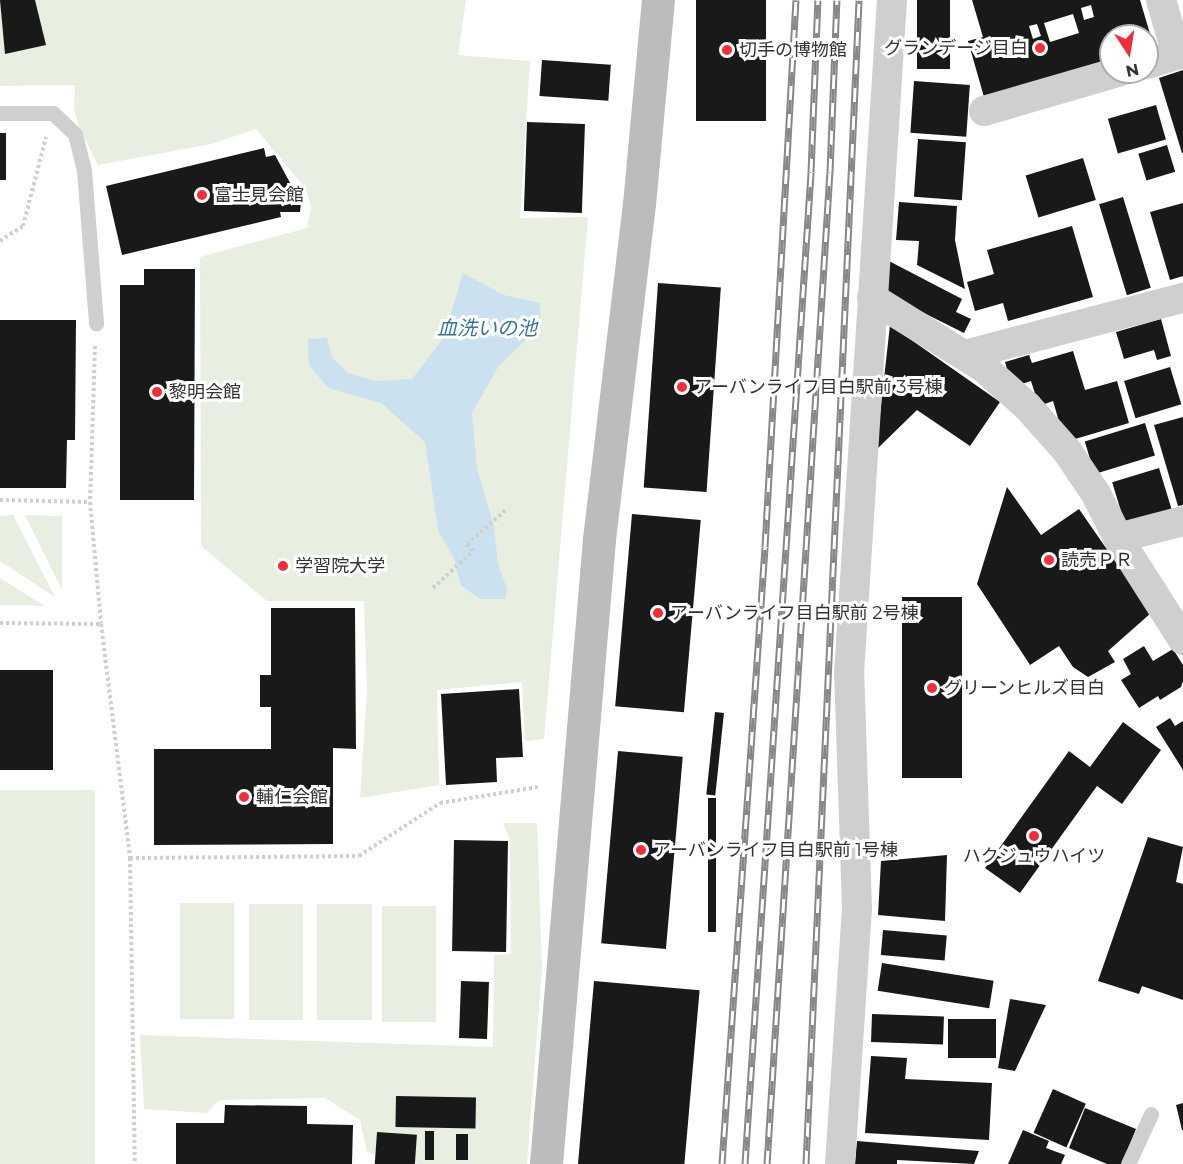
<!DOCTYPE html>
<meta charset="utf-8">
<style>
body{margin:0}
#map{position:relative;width:1183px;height:1164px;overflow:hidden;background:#fff;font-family:Montserrat,"Noto Sans JP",sans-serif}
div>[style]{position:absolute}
.green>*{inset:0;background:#e8efe0;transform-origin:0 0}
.water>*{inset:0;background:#cce1ef}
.building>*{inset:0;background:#191919;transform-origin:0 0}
.path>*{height:4px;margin-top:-2px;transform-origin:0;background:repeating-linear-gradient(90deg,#cfcfcf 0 3px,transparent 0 6px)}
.lane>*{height:15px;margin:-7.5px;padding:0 7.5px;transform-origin:7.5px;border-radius:7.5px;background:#cfcfcf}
.street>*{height:30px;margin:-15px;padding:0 15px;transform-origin:15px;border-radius:15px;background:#cfcfcf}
.secondary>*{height:33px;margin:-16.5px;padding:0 16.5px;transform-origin:16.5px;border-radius:16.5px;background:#bcbcbc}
.rail>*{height:7px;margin-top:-3.5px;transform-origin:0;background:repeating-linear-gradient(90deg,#fff 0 14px,#878787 0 28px);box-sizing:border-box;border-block:2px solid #878787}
.dots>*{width:16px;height:16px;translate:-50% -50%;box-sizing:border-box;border:3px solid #fff;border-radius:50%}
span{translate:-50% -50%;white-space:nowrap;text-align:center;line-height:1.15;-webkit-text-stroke:6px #fff;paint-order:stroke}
.poi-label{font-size:18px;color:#323232}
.right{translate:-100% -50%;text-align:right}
.left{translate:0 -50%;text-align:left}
.water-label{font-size:20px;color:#39759b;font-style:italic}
.north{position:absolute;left:1099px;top:24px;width:60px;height:60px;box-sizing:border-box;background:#fff;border:2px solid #adadad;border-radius:50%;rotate:168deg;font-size:16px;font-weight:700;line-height:24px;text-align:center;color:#323232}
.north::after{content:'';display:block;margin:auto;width:21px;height:27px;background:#f02d3b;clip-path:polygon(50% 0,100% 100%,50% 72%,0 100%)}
</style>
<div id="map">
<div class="green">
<i style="clip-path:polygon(0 0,466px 0,458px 55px,530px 61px,520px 218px,588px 217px,544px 739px,525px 741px,522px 682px,437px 690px,439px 785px,360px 798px,367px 692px,364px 601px,267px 601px,201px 546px,200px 257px,307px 228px,311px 207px,306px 189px,256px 129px,211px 144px,98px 165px,80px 129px,74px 109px,75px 85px,0 86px)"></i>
<i style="clip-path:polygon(13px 515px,55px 597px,0 561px,0 516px)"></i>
<i style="clip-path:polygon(25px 515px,62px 516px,62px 590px)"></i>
<i style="clip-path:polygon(0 578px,45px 606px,0 605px)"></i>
<i style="left:0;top:790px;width:95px;height:374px"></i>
<i style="clip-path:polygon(503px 823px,537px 823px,542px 968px,527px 1164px,419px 1164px,367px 1152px,360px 1120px,325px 1098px,219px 1100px,207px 1113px,144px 1109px,140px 1035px,493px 1047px,494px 955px,511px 954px,510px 840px)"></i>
<i style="left:180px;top:903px;width:54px;height:116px"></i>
<i style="left:303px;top:904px;width:116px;height:54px;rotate:90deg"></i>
<i style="left:317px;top:904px;width:55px;height:116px"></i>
<i style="left:382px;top:906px;width:54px;height:116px"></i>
</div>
<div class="water">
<i style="clip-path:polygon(463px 273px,504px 295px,540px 303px,541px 325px,498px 367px,472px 413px,477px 469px,494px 526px,498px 564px,507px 589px,505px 599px,481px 599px,461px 586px,454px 559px,438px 530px,425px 442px,381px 403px,328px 388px,309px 365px,308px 339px,327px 338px,332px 357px,348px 373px,375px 381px,412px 379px,444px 337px)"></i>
</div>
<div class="building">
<i style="clip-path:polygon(0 0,35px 0,46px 45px,5px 54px)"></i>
<i style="left:696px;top:0;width:70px;height:121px"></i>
<i style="left:917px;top:0;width:33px;height:69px"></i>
<i style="clip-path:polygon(evenodd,972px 0,1140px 0,1154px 47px,1147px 49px,1147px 36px,1111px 36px,1111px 60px,984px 97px,968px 41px,983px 37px,972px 0,1091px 5px,1094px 17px,1084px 20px,1081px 8px,1091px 5px,972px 0,1073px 14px,1079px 33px,1050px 42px,1044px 23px,1073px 14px,972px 0,1037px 24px,1041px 36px,1033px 39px,1029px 26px,1037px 24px)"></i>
<i style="left:542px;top:60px;width:69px;height:36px;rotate:4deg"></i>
<i style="clip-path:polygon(1183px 70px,1183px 153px,1182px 153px,1159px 78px)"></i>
<i style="left:914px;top:81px;width:56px;height:52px;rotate:4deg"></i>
<i style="left:1156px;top:105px;width:36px;height:50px;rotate:74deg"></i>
<i style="left:527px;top:122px;width:58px;height:89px;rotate:2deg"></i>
<i style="left:0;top:133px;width:6px;height:47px"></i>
<i style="left:918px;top:139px;width:48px;height:58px;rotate:4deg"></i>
<i style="left:1167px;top:145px;width:28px;height:30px;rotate:73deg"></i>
<i style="clip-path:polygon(264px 148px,266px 157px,275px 155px,301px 203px,300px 212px,280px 212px,281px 217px,122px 255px,106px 186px)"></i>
<i style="left:1083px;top:158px;width:44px;height:60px;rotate:73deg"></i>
<i style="left:1123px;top:197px;width:95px;height:25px;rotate:73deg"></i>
<i style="clip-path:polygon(899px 202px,957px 206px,955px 240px,965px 289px,917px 265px,919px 241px,896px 240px)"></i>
<i style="clip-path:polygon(1183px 203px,1183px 276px,1170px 280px,1150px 212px)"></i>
<i style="clip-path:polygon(1072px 226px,1093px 297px,1008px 321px,1003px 303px,975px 311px,967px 282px,994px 274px,987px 250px)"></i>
<i style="clip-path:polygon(887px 260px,962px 299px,956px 312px,971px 319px,964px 333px,886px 294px)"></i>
<i style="clip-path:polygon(144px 269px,195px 269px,194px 500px,120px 500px,120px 285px,144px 285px)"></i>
<i style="left:658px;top:283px;width:63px;height:205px;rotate:4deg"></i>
<i style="clip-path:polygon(1161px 319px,1171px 356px,1157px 360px,1154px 350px,1124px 359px,1116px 332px)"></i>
<i style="clip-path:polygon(0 320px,76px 320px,75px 440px,67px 440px,66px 488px,0 488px)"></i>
<i style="clip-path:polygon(890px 325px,1000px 402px,970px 446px,917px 410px,876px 450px)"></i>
<i style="clip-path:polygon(1073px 351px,1085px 390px,1117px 381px,1129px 423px,1065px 442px,1053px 401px,1039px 406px,1031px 381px,1012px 387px,1005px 362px,1029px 355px,1032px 363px)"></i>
<i style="left:1170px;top:367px;width:39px;height:48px;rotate:73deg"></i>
<i style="clip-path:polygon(1183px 417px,1183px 505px,1178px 506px,1154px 425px)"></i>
<i style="left:1145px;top:423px;width:34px;height:63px;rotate:73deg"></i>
<i style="left:1159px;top:468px;width:45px;height:49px;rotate:73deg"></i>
<i style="clip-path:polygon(1007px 487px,1041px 535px,1079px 509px,1151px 613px,1108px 651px,1115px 662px,1088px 677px,1073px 667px,1059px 646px,1030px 665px,977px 584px)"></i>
<i style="left:632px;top:514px;width:69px;height:193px;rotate:5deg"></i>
<i style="left:902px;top:597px;width:60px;height:181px"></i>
<i style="clip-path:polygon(271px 608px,355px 608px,356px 749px,333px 748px,333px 844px,154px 845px,154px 749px,271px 749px,271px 707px,260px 707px,260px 675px,271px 675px)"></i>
<i style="clip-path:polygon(1144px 646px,1153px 661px,1173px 649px,1183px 665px,1183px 681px,1181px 687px,1160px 700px,1158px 696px,1139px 708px,1121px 680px,1131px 674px,1123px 659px)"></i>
<i style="left:0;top:670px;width:53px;height:100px"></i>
<i style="clip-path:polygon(519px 689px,523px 757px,496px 758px,497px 782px,446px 785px,441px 694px)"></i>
<i style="left:715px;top:712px;width:9px;height:83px;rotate:6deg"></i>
<i style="clip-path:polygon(1170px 718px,1175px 726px,1183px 721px,1183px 770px,1156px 727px)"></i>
<i style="clip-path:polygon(1123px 722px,1161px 750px,1122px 804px,1097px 786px,1020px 893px,985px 868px,1069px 751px,1090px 767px)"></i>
<i style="left:618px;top:751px;width:65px;height:193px;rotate:5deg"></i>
<i style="left:708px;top:798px;width:8px;height:134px"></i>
<i style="clip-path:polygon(1148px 837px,1183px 847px,1176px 882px,1183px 884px,1183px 1000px,1142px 986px,1139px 994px,1098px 981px)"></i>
<i style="left:454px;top:840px;width:54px;height:111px;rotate:1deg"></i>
<i style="clip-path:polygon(947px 855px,945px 921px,878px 915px,881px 861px)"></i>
<i style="left:883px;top:930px;width:64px;height:25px;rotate:5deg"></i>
<i style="left:882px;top:963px;width:113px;height:28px;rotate:9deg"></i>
<i style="left:461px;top:981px;width:28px;height:57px;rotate:2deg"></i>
<i style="left:594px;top:981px;width:106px;height:184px;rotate:5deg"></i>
<i style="clip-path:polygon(1010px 999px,1046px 1005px,1015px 1071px,998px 1068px)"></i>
<i style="left:872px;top:1014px;width:72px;height:28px;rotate:2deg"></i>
<i style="left:948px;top:1019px;width:48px;height:39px"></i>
<i style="clip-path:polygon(871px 1056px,907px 1058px,905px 1079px,992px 1083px,989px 1140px,865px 1133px)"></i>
<i style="left:1053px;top:1089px;width:36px;height:48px;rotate:24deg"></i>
<i style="left:396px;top:1096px;width:80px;height:31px;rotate:1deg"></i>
<i style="clip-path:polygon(1183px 1103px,1183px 1130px,1182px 1130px,1176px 1105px)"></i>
<i style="clip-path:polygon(225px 1105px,307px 1106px,307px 1124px,353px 1125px,352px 1164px,176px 1164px,176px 1123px,224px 1123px)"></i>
<i style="clip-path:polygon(1085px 1108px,1136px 1129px,1122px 1164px,1107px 1164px,1069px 1148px)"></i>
<i style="clip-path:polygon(1023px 1130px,1049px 1141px,1046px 1148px,1065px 1155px,1061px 1164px,1008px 1164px)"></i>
<i style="left:425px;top:1131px;width:9px;height:29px"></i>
<i style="left:377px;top:1132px;width:40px;height:32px;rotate:4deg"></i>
<i style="left:456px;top:1134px;width:12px;height:26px"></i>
<i style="clip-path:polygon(857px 1141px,979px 1151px,974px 1164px,897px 1160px,897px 1164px,855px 1164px)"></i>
</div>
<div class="path">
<i style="left:0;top:241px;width:27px;rotate:-33deg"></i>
<i style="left:23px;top:226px;width:92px;rotate:-75.5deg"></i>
<i style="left:95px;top:346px;width:156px;rotate:91.8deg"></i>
<i style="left:90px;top:502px;width:122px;rotate:84.8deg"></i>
<i style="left:0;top:500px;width:90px;rotate:1.3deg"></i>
<i style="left:433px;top:588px;width:54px;rotate:-42.8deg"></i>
<i style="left:473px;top:551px;width:9px;rotate:-131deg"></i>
<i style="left:467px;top:544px;width:52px;rotate:-41.1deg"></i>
<i style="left:0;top:623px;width:101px;rotate:0.6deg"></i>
<i style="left:101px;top:624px;width:236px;rotate:82.9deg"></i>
<i style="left:130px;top:858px;width:306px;rotate:89.1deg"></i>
<i style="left:130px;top:858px;width:229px;rotate:-0.5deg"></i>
<i style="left:359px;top:856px;width:97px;rotate:-33.2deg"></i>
<i style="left:440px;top:803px;width:99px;rotate:-9.3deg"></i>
</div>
<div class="lane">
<i style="left:0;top:113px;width:53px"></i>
<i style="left:53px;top:113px;width:30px;rotate:44deg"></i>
<i style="left:75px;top:134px;width:37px;rotate:76deg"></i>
<i style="left:84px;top:170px;width:154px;rotate:85.5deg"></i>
<i style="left:1128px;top:1164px;width:55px;rotate:-65.3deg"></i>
</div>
<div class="street">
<i style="left:1161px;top:0;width:57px;rotate:73.8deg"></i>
<i style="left:1147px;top:64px;width:38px;rotate:-17deg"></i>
<i style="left:984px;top:111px;width:140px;rotate:-16.2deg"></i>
<i style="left:872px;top:298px;width:131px;rotate:31.9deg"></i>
<i style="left:983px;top:367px;width:59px;rotate:41.6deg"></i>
<i style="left:1027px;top:406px;width:60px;rotate:48.4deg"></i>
<i style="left:1067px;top:451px;width:52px;rotate:56deg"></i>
<i style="left:1096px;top:494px;width:49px;rotate:63.4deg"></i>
<i style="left:1118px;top:538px;width:121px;rotate:57.5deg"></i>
<i style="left:965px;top:355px;width:225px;rotate:-14.7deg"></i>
<i style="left:1118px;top:538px;width:67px;rotate:-14.7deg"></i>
<i style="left:840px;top:1164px;width:256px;rotate:-86.2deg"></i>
<i style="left:857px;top:909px;width:235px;rotate:-91.9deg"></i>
<i style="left:849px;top:674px;width:675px;rotate:-86.35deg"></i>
</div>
<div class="secondary">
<i style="left:546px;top:1164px;width:627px;rotate:-85.15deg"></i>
<i style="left:599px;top:539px;width:337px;rotate:-83.2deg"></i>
<i style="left:639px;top:204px;width:205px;rotate:-84.7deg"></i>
</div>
<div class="rail">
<i style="left:722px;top:1164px;width:618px;rotate:-86.01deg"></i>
<i style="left:765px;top:547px;width:548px;rotate:-86.76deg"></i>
<i style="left:745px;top:1164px;width:994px;rotate:-86.19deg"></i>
<i style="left:811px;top:172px;width:172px;rotate:-87.7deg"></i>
<i style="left:767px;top:1164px;width:994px;rotate:-86.37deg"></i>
<i style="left:830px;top:172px;width:172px;rotate:-87.7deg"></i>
<i style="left:806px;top:1164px;width:1165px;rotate:-87.39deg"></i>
</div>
<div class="dots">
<i style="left:1040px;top:48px;background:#f02d3b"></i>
<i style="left:727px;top:50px;background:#f02d3b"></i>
<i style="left:202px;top:195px;background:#f02d3b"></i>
<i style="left:682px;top:387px;background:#f02d3b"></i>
<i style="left:157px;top:392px;background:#f02d3b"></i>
<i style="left:1049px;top:560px;background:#f02d3b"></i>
<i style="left:283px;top:566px;background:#f02d3b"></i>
<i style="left:658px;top:613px;background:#f02d3b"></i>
<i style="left:932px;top:688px;background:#f02d3b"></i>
<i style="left:244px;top:797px;background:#f02d3b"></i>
<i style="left:1034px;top:836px;background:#f02d3b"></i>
<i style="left:641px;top:850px;background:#f02d3b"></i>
</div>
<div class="poi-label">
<span class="right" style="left:1028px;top:48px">グランデージ目白</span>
<span class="left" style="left:739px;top:50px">切手の博物館</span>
<span class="left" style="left:214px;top:195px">富士見会館</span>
<span class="left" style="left:694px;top:387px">アーバンライフ目白駅前 3号棟</span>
<span class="left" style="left:169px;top:392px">黎明会館</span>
<span class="left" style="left:1061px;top:560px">読売ＰＲ</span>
<span class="left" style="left:295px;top:566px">学習院大学</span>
<span class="left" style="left:670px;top:613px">アーバンライフ目白駅前 2号棟</span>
<span class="left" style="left:944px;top:688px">グリーンヒルズ目白</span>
<span class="left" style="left:256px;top:797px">輔仁会館</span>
<span class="left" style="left:653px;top:850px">アーバンライフ目白駅前 1号棟</span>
<span style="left:1034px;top:856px">ハクジュウハイツ</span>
</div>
<div class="water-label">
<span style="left:487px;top:328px">血洗いの池</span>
</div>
<div class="north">N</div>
</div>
